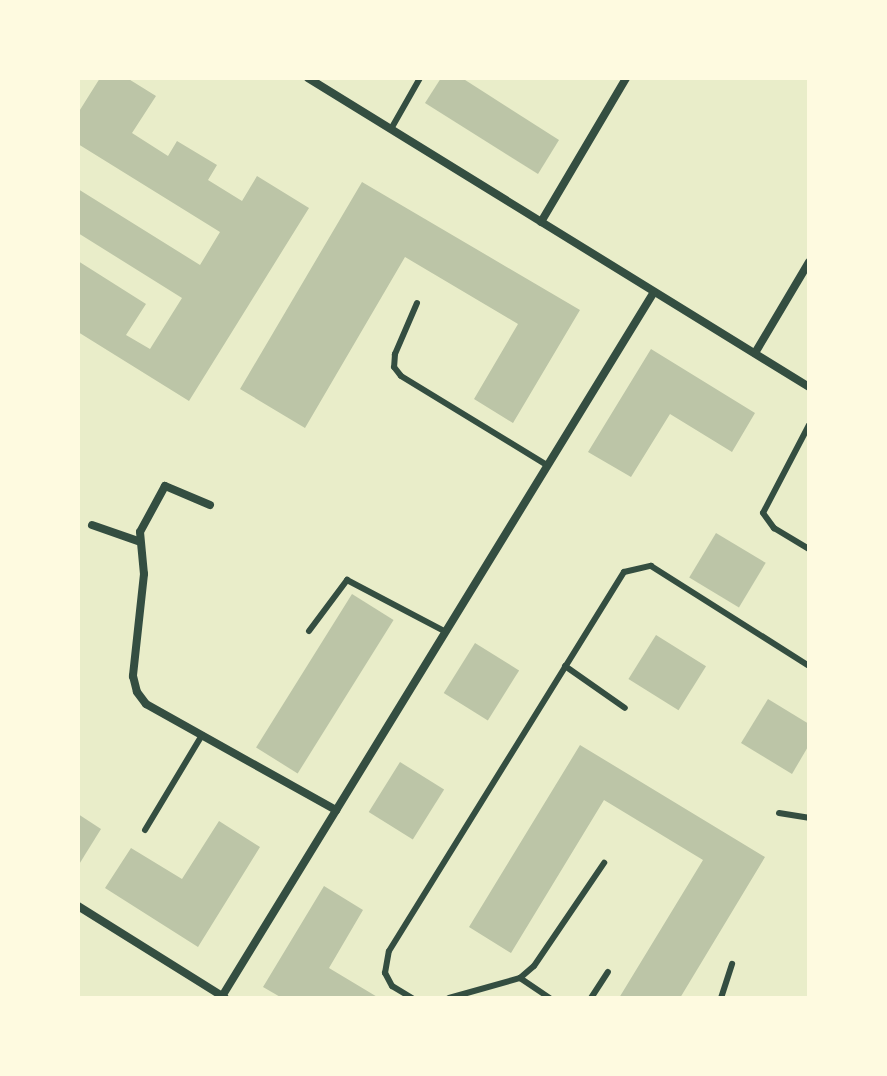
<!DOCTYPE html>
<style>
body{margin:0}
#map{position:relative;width:887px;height:1076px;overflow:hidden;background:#e9edc9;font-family:"Alegreya Sans",sans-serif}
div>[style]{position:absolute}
.building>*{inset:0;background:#bcc5a7;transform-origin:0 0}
.service>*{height:6px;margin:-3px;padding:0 3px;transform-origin:3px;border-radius:3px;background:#344e41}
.minor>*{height:8px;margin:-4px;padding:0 4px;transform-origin:4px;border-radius:4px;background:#344e41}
span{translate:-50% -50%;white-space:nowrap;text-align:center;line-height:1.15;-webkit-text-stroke:8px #fefae0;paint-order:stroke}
.frame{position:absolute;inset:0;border:80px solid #fefae0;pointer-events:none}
</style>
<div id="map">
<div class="building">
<i style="clip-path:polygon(100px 78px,127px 78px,156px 96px,132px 133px,168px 156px,177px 141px,217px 165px,208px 180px,242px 201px,257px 176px,309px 208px,189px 401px,78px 332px,78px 261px,146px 304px,126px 335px,150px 349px,182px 298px,78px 233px,78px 189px,200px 265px,220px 232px,78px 144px,78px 113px)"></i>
<i style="clip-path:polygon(441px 78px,462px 78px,559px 140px,538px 174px,425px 103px)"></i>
<i style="clip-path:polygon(362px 182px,580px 310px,513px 423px,474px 399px,518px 324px,405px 257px,305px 428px,240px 389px)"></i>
<i style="clip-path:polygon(651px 349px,755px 413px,732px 452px,670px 414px,631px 477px,588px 452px)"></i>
<i style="left:716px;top:533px;width:58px;height:52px;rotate:31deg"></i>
<i style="left:352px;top:594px;width:49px;height:181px;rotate:32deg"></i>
<i style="left:656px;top:635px;width:59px;height:52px;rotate:32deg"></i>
<i style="left:475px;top:643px;width:52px;height:59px;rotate:32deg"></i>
<i style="clip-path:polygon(768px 699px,809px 724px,809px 745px,792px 774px,741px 743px)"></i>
<i style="clip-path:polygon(580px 745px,765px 857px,680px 998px,619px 998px,703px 860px,604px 800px,511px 953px,469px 927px)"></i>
<i style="left:400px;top:762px;width:52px;height:59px;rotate:32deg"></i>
<i style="clip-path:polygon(78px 814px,101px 829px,78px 866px)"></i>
<i style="clip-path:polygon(219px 821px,260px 847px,198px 947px,105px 888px,131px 848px,182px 879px)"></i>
<i style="clip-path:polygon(324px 886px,363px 910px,329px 968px,379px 998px,282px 998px,263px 987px)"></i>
</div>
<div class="service">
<i style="left:391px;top:129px;width:59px;rotate:-60.4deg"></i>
<i style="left:417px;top:303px;width:56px;rotate:113.3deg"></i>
<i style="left:395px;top:354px;width:13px;rotate:94deg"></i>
<i style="left:394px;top:367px;width:11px;rotate:52deg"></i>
<i style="left:401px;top:376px;width:171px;rotate:31.4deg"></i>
<i style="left:809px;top:425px;width:99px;rotate:117.6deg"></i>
<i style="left:763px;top:513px;width:19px;rotate:54deg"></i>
<i style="left:774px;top:528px;width:41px;rotate:31deg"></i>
<i style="left:309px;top:631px;width:64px;rotate:-53.3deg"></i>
<i style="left:347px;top:580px;width:110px;rotate:27.7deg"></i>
<i style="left:565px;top:666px;width:73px;rotate:35deg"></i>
<i style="left:779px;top:813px;width:30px;rotate:9deg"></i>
<i style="left:145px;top:830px;width:111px;rotate:-59deg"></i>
<i style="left:520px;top:978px;width:36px;rotate:34deg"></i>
<i style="left:412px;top:998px;width:23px;rotate:-149deg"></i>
<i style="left:392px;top:986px;width:15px;rotate:-118deg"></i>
<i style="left:385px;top:973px;width:22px;rotate:-80deg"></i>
<i style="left:389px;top:951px;width:446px;rotate:-58.2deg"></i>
<i style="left:624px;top:572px;width:28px;rotate:-13deg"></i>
<i style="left:651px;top:566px;width:187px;rotate:32.3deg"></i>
<i style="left:449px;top:998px;width:74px;rotate:-15.7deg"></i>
<i style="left:520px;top:978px;width:18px;rotate:-41deg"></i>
<i style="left:534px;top:966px;width:125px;rotate:-55.8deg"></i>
<i style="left:591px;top:998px;width:31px;rotate:-57deg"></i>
<i style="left:721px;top:998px;width:36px;rotate:-72deg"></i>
</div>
<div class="minor">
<i style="left:308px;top:78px;width:589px;rotate:31.66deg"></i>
<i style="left:541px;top:222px;width:167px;rotate:-59.4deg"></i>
<i style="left:755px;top:353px;width:106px;rotate:-59.3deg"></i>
<i style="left:210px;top:505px;width:49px;rotate:-157.1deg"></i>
<i style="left:165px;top:486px;width:52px;rotate:118.5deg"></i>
<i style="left:140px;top:532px;width:42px;rotate:84.6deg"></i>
<i style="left:144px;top:574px;width:103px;rotate:96.2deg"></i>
<i style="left:133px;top:676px;width:16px;rotate:76deg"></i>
<i style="left:137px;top:692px;width:15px;rotate:53deg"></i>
<i style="left:146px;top:704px;width:218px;rotate:29.2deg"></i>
<i style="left:92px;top:525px;width:49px;rotate:19.2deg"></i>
<i style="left:78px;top:906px;width:173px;rotate:32deg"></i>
<i style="left:221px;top:998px;width:828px;rotate:-58.48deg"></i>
</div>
<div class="frame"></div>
</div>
